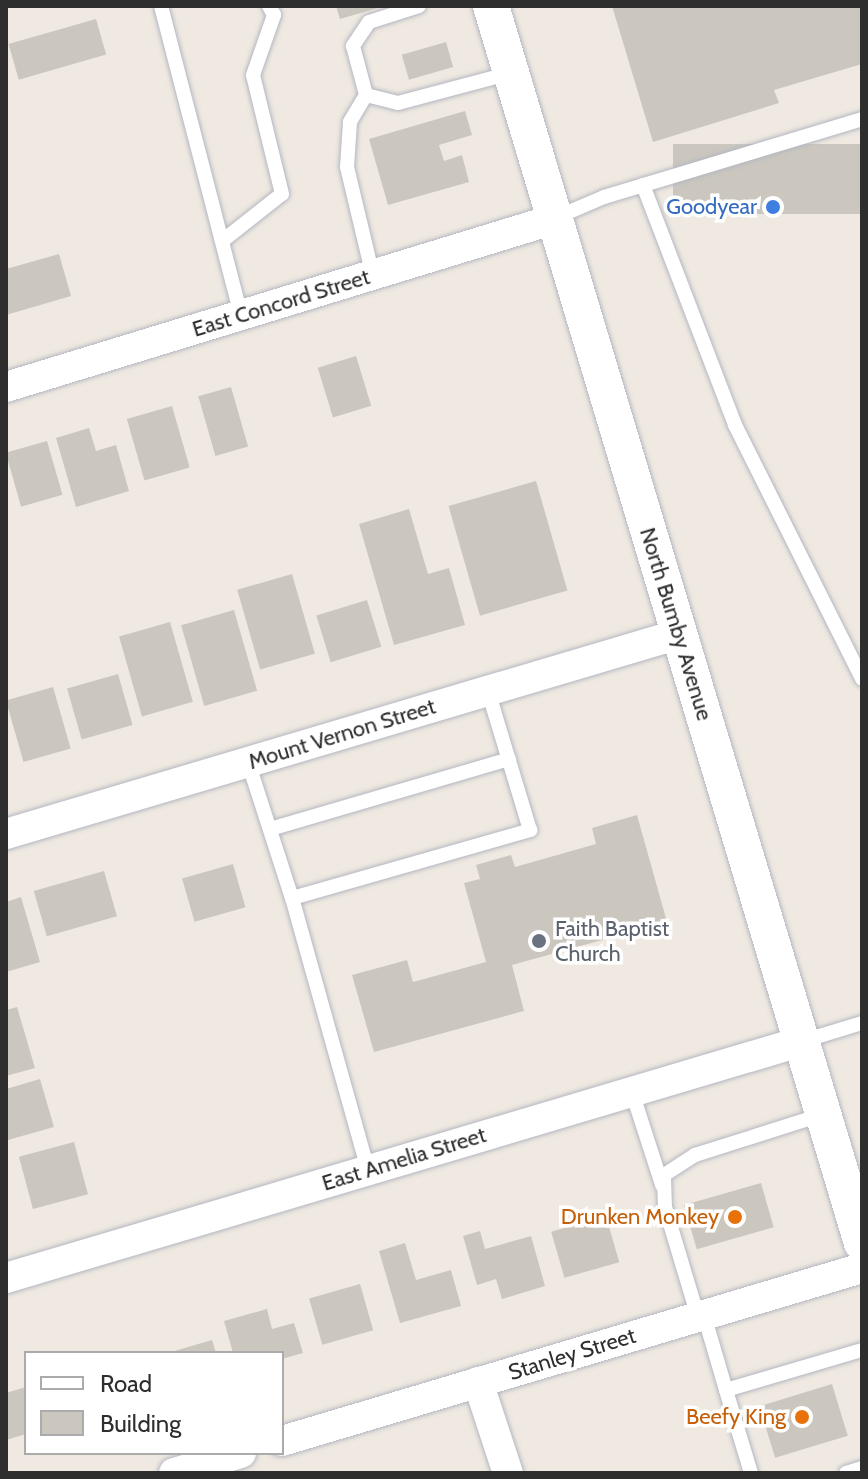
<!DOCTYPE html>
<style>
body{margin:0}
#map{position:relative;width:868px;height:1479px;overflow:hidden;background:#efe9e1;font-family:Cabin,sans-serif}
div>[style]{position:absolute}
.building>*{inset:0;background:#cbc7bf;transform-origin:0 0}
.roads{filter:drop-shadow(0 0 2px #b4b7c1) drop-shadow(0 0 2px #b4b7c1)}
.service>*{height:14px;margin:-7px;padding:0 7px;transform-origin:7px;border-radius:7px;background:#fff}
.minor>*{height:30px;margin:-15px;padding:0 15px;transform-origin:15px;border-radius:15px;background:#fff}
.tertiary>*{height:36px;margin:-18px;padding:0 18px;transform-origin:18px;border-radius:18px;background:#fff}
.dots>*{width:22px;height:22px;translate:-50% -50%;box-sizing:border-box;border:4px solid #fff;border-radius:50%}
span{translate:-50% -50%;white-space:nowrap;text-align:center;line-height:1.15;-webkit-text-stroke:7px #fff;paint-order:stroke}
.shop-label{font-size:22px;color:#366cbe}
.right{translate:-100% -50%;text-align:right}
.street-label{font-size:22px;color:#2e2e2e}
.worship-label{font-size:22px;color:#5b616d}
.left{translate:0 -50%;text-align:left}
.food-label{font-size:22px;color:#c56008}
.frame{position:absolute;inset:0;border:8px solid #2e2e2e;pointer-events:none}
.legend{position:absolute;left:24px;top:1351px;width:260px;height:104px;box-sizing:border-box;background:#fff;border:2px solid #ababab;margin:0;padding:10px 14px;list-style:none;font-size:24px;color:#2e2e2e}
.legend li{display:flex;align-items:center;gap:16px;height:40px}
.legend b{width:40px;border:2px solid #ababab}
</style>
<div id="map">
<div class="building">
<i style="clip-path:polygon(336px 6px,381px 6px,381px 7px,340px 19px)"></i>
<i style="clip-path:polygon(612px 6px,862px 6px,862px 64px,774px 90px,779px 103px,653px 142px)"></i>
<i style="left:96px;top:19px;width:37px;height:91px;rotate:74deg"></i>
<i style="left:446px;top:42px;width:26px;height:46px;rotate:74deg"></i>
<i style="clip-path:polygon(465px 111px,472px 135px,439px 145px,444px 161px,462px 155px,469px 182px,388px 205px,369px 139px)"></i>
<i style="left:862px;top:144px;width:70px;height:189px;rotate:90deg"></i>
<i style="clip-path:polygon(59px 254px,71px 296px,6px 315px,6px 269px)"></i>
<i style="left:356px;top:356px;width:52px;height:40px;rotate:73deg"></i>
<i style="left:231px;top:387px;width:62px;height:34px;rotate:74deg"></i>
<i style="left:172px;top:406px;width:64px;height:47px;rotate:74deg"></i>
<i style="clip-path:polygon(89px 428px,96px 451px,116px 445px,129px 491px,76px 507px,56px 438px)"></i>
<i style="left:47px;top:441px;width:56px;height:43px;rotate:74deg"></i>
<i style="left:536px;top:481px;width:114px;height:91px;rotate:74deg"></i>
<i style="clip-path:polygon(409px 509px,428px 574px,449px 568px,465px 625px,394px 645px,359px 524px)"></i>
<i style="left:292px;top:574px;width:83px;height:57px;rotate:74deg"></i>
<i style="left:367px;top:600px;width:49px;height:53px;rotate:73deg"></i>
<i style="left:234px;top:610px;width:84px;height:55px;rotate:74deg"></i>
<i style="left:170px;top:622px;width:83px;height:53px;rotate:74deg"></i>
<i style="left:118px;top:674px;width:53px;height:53px;rotate:74deg"></i>
<i style="left:53px;top:687px;width:64px;height:49px;rotate:74deg"></i>
<i style="clip-path:polygon(637px 815px,667px 922px,512px 965px,524px 1011px,374px 1052px,352px 975px,407px 960px,413px 982px,486px 962px,464px 883px,480px 879px,476px 865px,511px 855px,515px 867px,596px 844px,592px 828px)"></i>
<i style="left:233px;top:864px;width:45px;height:53px;rotate:74deg"></i>
<i style="left:104px;top:871px;width:47px;height:73px;rotate:74deg"></i>
<i style="clip-path:polygon(21px 897px,40px 962px,6px 972px,6px 902px)"></i>
<i style="clip-path:polygon(17px 1007px,35px 1068px,6px 1076px,6px 1010px)"></i>
<i style="clip-path:polygon(40px 1079px,54px 1127px,8px 1140px,6px 1089px)"></i>
<i style="left:74px;top:1142px;width:54px;height:57px;rotate:75deg"></i>
<i style="left:761px;top:1183px;width:46px;height:80px;rotate:74deg"></i>
<i style="left:606px;top:1216px;width:48px;height:57px;rotate:74deg"></i>
<i style="clip-path:polygon(480px 1231px,485px 1249px,531px 1236px,545px 1286px,502px 1299px,496px 1279px,477px 1285px,463px 1236px)"></i>
<i style="clip-path:polygon(405px 1243px,416px 1280px,451px 1270px,461px 1306px,400px 1323px,379px 1251px)"></i>
<i style="left:360px;top:1284px;width:48px;height:53px;rotate:74deg"></i>
<i style="clip-path:polygon(267px 1309px,272px 1329px,294px 1323px,303px 1353px,282px 1359px,282px 1353px,233px 1353px,224px 1321px)"></i>
<i style="clip-path:polygon(212px 1340px,216px 1353px,171px 1353px,171px 1352px)"></i>
<i style="left:832px;top:1384px;width:54px;height:76px;rotate:73deg"></i>
<i style="clip-path:polygon(26px 1387px,26px 1434px,6px 1440px,6px 1393px)"></i>
</div>
<div class="roads">
<div class="service">
<i style="left:161px;top:6px;width:319px;rotate:75.5deg"></i>
<i style="left:419px;top:6px;width:52px;rotate:162.3deg"></i>
<i style="left:369px;top:22px;width:29px;rotate:124deg"></i>
<i style="left:353px;top:46px;width:51px;rotate:75.1deg"></i>
<i style="left:366px;top:95px;width:33px;rotate:14deg"></i>
<i style="left:398px;top:103px;width:117px;rotate:-14.9deg"></i>
<i style="left:366px;top:95px;width:31px;rotate:121deg"></i>
<i style="left:350px;top:122px;width:45px;rotate:93.8deg"></i>
<i style="left:347px;top:167px;width:112px;rotate:76.6deg"></i>
<i style="left:643px;top:185px;width:257px;rotate:69deg"></i>
<i style="left:735px;top:425px;width:284px;rotate:63.4deg"></i>
<i style="left:555px;top:218px;width:53px;rotate:-23.2deg"></i>
<i style="left:604px;top:197px;width:270px;rotate:-16.8deg"></i>
<i style="left:226px;top:238px;width:71px;rotate:-38.2deg"></i>
<i style="left:282px;top:194px;width:122px;rotate:-103.7deg"></i>
<i style="left:253px;top:75px;width:64px;rotate:-70.7deg"></i>
<i style="left:274px;top:15px;width:10px;rotate:-119deg"></i>
<i style="left:248px;top:762px;width:143px;rotate:72.1deg"></i>
<i style="left:270px;top:829px;width:249px;rotate:-16.3deg"></i>
<i style="left:803px;top:1041px;width:62px;rotate:-17deg"></i>
<i style="left:632px;top:1092px;width:98px;rotate:72.1deg"></i>
<i style="left:368px;top:1170px;width:282px;rotate:-105.6deg"></i>
<i style="left:292px;top:898px;width:248px;rotate:-15.9deg"></i>
<i style="left:530px;top:830px;width:145px;rotate:-106.8deg"></i>
<i style="left:704px;top:1315px;width:78px;rotate:73.7deg"></i>
<i style="left:698px;top:1317px;width:115px;rotate:-106.7deg"></i>
<i style="left:665px;top:1207px;width:32px;rotate:-92deg"></i>
<i style="left:664px;top:1175px;width:37px;rotate:-33deg"></i>
<i style="left:695px;top:1155px;width:135px;rotate:-17.6deg"></i>
<i style="left:751px;top:1473px;width:87px;rotate:-106.8deg"></i>
<i style="left:726px;top:1390px;width:142px;rotate:-16.4deg"></i>
<i style="left:846px;top:1473px;width:17px;rotate:-17deg"></i>
</div>
<div class="minor">
<i style="left:6px;top:387px;width:574px;rotate:-17.01deg"></i>
<i style="left:6px;top:834px;width:702px;rotate:-16.55deg"></i>
<i style="left:6px;top:1278px;width:831px;rotate:-16.56deg"></i>
<i style="left:478px;top:1382px;width:96px;rotate:71.8deg"></i>
<i style="left:282px;top:1441px;width:605px;rotate:-16.61deg"></i>
<i style="left:174px;top:1473px;width:70px;rotate:-16.6deg"></i>
</div>
<div class="tertiary">
<i style="left:491px;top:6px;width:1291px;rotate:73.31deg"></i>
</div>
</div>
<div class="dots">
<i style="left:773px;top:207px;background:#3f7fe0"></i>
<i style="left:539px;top:941px;background:#6b7280"></i>
<i style="left:735px;top:1217px;background:#e8710a"></i>
<i style="left:802px;top:1417px;background:#e8710a"></i>
</div>
<div class="shop-label">
<span class="right" style="left:757px;top:207px">Goodyear</span>
</div>
<div class="street-label">
<span style="left:281px;top:303px;rotate:-17deg">East Concord Street</span>
<span style="left:676px;top:624px;rotate:73deg">North Bumby Avenue</span>
<span style="left:342px;top:734px;rotate:-17deg">Mount Vernon Street</span>
<span style="left:404px;top:1159px;rotate:-17deg">East Amelia Street</span>
<span style="left:572px;top:1354px;rotate:-17deg">Stanley Street</span>
</div>
<div class="worship-label">
<span class="left" style="left:555px;top:941px">Faith Baptist<br>Church</span>
</div>
<div class="food-label">
<span class="right" style="left:719px;top:1217px">Drunken Monkey</span>
<span class="right" style="left:786px;top:1417px">Beefy King</span>
</div>
<div class="frame"></div>
<ul class="legend">
<li><b style="height:10px;background:#fff"></b>Road</li>
<li><b style="height:22px;background:#cbc7bf"></b>Building</li>
</ul>
</div>
